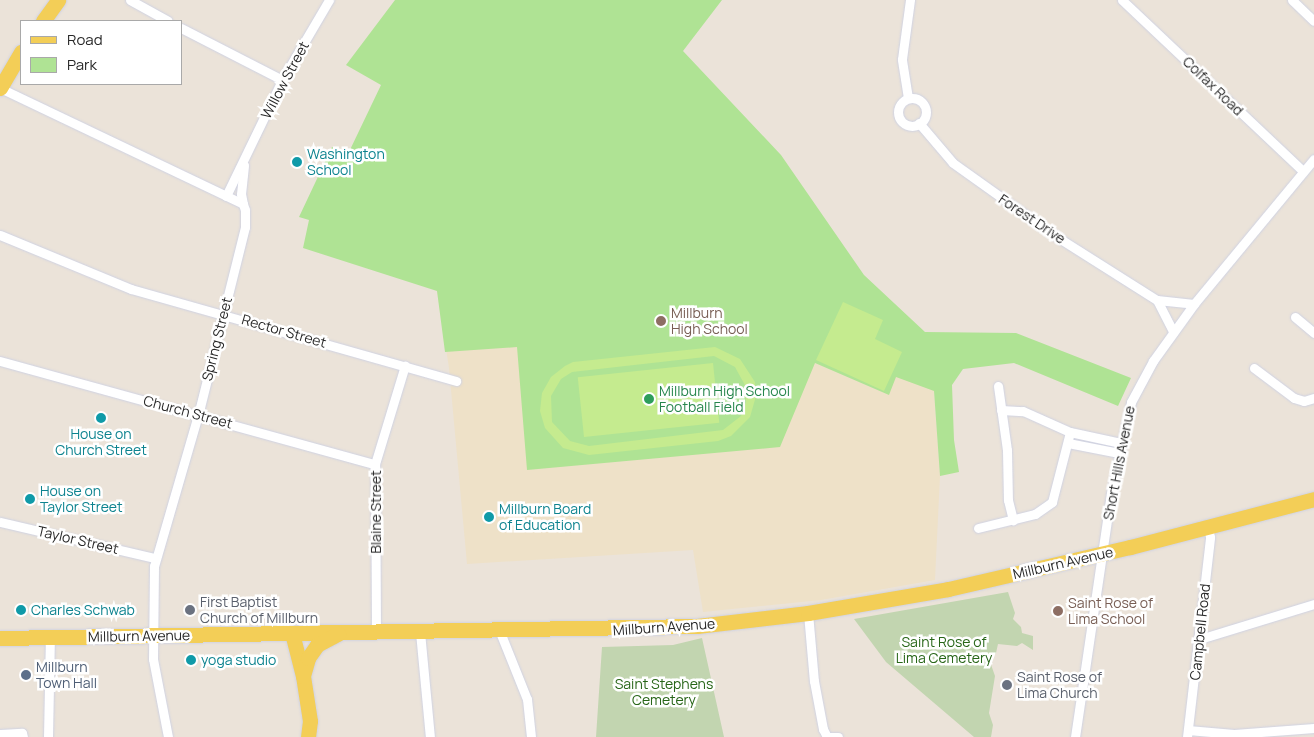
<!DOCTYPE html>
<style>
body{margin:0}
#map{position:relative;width:1314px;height:737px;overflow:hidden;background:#ebe3d9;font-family:Manrope,sans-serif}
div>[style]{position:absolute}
.education>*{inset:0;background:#eee1c8}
.green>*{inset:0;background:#afe394}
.cemetery>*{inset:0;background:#c2d5b0}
.pitch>*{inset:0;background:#c5eb8f;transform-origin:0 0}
.roads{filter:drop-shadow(0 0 1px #cfd2e2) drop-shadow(0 0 1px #cfd2e2)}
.street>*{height:9px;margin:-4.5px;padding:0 4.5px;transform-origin:4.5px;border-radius:4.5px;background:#fff}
.street>.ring{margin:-4.5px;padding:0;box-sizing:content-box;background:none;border:9px solid #fff;border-radius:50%}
.primary>*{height:15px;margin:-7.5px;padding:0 7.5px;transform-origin:7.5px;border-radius:7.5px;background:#f3ce57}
.dots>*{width:14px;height:14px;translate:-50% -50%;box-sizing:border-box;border:2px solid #fff;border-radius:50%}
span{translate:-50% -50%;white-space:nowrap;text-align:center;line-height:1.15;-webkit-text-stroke:5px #fff;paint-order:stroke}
.street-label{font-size:14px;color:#282828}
.culture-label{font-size:14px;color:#0d838f}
.left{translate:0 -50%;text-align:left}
.education-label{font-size:14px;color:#785e54}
.leisure-label{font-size:14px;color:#27864d}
.worship-label{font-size:14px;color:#5b616d}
.park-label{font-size:14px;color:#286618}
.service-label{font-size:14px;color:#4e5e75}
.legend{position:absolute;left:20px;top:20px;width:162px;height:65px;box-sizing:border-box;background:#fff;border:1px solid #a9a9a9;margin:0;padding:6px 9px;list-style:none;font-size:15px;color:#282828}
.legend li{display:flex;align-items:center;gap:10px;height:25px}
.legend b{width:25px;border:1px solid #a9a9a9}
</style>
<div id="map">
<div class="education">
<i style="clip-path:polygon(485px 97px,934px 391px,940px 476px,935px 580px,821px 600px,703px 612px,693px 550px,467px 564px,449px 368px,437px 291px)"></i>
</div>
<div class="green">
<i style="clip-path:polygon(395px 0,722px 0,683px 51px,781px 155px,864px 275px,925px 332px,1016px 333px,1131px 378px,1118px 406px,1014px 363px,963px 369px,952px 385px,954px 440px,959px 472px,940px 476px,934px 391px,896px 377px,889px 395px,815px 363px,780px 447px,527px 470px,517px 347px,445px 352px,437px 291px,303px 248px,309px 220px,299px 217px,332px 147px,348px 154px,381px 85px,346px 65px)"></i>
</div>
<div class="cemetery">
<i style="clip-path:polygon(1008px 592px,1015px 613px,1013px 619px,1021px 627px,1022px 633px,1033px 636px,1033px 650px,1022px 643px,1017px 646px,998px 644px,996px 653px,989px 659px,995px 676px,989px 713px,993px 725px,991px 737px,974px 737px,886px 662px,854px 619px)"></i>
<i style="clip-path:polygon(702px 638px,724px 737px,596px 737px,602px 647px,673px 645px)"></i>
</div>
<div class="pitch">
<i style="clip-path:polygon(843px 302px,883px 320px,875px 339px,902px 352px,884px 391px,816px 360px)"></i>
<i style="clip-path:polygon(evenodd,715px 347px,740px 359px,755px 382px,756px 396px,750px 417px,731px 436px,718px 441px,589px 455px,563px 448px,545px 428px,540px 411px,542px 393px,551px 377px,565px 366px,573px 362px,715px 347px,714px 356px,735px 367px,746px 387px,746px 402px,741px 416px,723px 430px,589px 446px,570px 441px,552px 422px,551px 396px,561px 379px,572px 372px,714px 356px)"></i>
<i style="left:713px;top:363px;width:60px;height:136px;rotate:84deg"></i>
</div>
<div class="roads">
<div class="street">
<i style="left:130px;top:0;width:43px;rotate:28.9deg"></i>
<i style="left:1122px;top:0;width:249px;rotate:43.4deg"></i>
<i style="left:1292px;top:0;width:30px;rotate:44deg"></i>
<i style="left:181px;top:28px;width:114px;rotate:27.2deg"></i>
<i style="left:0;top:88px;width:269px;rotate:25.5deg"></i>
<i style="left:243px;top:204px;width:6px;rotate:72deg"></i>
<i style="left:245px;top:210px;width:17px;rotate:90deg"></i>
<i style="left:245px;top:227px;width:187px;rotate:104deg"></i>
<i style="left:200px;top:408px;width:165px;rotate:106.2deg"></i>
<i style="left:154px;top:566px;width:93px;rotate:90.6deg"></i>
<i style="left:153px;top:659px;width:79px;rotate:79.1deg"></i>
<i style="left:908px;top:98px;width:39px;rotate:-99deg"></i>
<i style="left:902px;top:59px;width:60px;rotate:-82.3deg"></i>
<i class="ring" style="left:898px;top:98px;width:19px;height:19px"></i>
<i style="left:919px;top:123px;width:52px;rotate:49.6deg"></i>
<i style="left:953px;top:163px;width:124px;rotate:35.5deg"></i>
<i style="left:1054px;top:235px;width:122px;rotate:32.3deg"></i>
<i style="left:1157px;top:300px;width:36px;rotate:63deg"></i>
<i style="left:226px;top:196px;width:129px;rotate:-64.2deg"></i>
<i style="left:282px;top:80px;width:93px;rotate:-59.6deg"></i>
<i style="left:243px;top:204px;width:10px;rotate:-101deg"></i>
<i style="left:241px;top:194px;width:29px;rotate:-84deg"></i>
<i style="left:0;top:235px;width:142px;rotate:22.4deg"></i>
<i style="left:131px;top:289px;width:338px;rotate:15.8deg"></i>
<i style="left:1157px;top:300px;width:37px;rotate:6deg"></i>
<i style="left:1295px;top:317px;width:25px;rotate:40deg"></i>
<i style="left:0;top:361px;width:389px;rotate:15.4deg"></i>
<i style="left:1254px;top:368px;width:50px;rotate:36.9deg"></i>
<i style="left:1294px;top:398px;width:10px;rotate:17deg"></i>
<i style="left:1304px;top:401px;width:10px;rotate:-17deg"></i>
<i style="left:998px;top:386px;width:65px;rotate:82deg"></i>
<i style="left:1007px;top:450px;width:50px;rotate:88.9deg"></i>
<i style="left:1008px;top:500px;width:21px;rotate:76deg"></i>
<i style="left:1001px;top:410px;width:22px;rotate:3deg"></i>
<i style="left:1023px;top:411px;width:51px;rotate:24.1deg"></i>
<i style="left:1070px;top:432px;width:52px;rotate:12.2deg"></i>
<i style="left:1068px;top:443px;width:52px;rotate:11.1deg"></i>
<i style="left:0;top:522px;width:159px;rotate:13.1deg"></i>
<i style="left:978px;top:528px;width:59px;rotate:-13.8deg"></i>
<i style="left:1035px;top:514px;width:21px;rotate:-35deg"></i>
<i style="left:1052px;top:502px;width:72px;rotate:-75.6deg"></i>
<i style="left:808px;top:613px;width:68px;rotate:85deg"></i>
<i style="left:814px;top:681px;width:49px;rotate:79.4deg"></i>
<i style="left:823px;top:729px;width:9px;rotate:63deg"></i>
<i style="left:420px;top:632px;width:105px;rotate:84.6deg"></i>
<i style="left:500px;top:632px;width:72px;rotate:68.1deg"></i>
<i style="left:527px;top:699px;width:38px;rotate:84deg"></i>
<i style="left:376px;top:633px;width:169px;rotate:-90.3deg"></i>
<i style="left:375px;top:464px;width:103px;rotate:-73.1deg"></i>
<i style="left:1200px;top:639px;width:119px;rotate:-17.1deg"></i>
<i style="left:1188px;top:730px;width:46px;rotate:5deg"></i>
<i style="left:1234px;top:734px;width:80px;rotate:-4.3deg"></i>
<i style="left:0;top:734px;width:22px;rotate:-3deg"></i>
<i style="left:22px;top:733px;width:4px;rotate:76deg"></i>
<i style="left:48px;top:737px;width:100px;rotate:-88.9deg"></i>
<i style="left:827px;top:737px;width:11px"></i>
<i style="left:1075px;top:737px;width:246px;rotate:-81.6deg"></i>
<i style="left:1111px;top:494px;width:94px;rotate:-77.7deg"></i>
<i style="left:1131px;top:402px;width:47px;rotate:-61.8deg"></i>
<i style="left:1153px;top:361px;width:70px;rotate:-54.3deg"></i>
<i style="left:1194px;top:304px;width:188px;rotate:-50.4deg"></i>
<i style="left:1187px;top:737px;width:201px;rotate:-83.4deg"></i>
<i style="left:1210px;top:537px;width:10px;rotate:-101deg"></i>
</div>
<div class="primary">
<i style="left:43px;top:21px;width:26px;rotate:-54deg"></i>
<i style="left:0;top:88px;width:42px;rotate:-59.7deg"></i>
<i style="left:292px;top:633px;width:44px;rotate:75.7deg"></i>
<i style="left:0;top:638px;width:697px;rotate:-0.99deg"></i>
<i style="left:697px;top:626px;width:112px;rotate:-6.7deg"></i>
<i style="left:808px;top:613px;width:142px;rotate:-9.7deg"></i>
<i style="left:948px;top:589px;width:187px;rotate:-13deg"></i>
<i style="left:1130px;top:547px;width:190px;rotate:-14.6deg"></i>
<i style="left:308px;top:737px;width:16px;rotate:-83deg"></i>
<i style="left:310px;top:721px;width:46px;rotate:-98.8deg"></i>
<i style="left:303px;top:676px;width:19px;rotate:-74deg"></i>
<i style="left:308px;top:658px;width:16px;rotate:-55deg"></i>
<i style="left:317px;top:645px;width:24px;rotate:-28deg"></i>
</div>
</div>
<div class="dots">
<i style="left:297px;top:162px;background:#0f9aa8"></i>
<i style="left:661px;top:321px;background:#8d6e63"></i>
<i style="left:649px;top:399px;background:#2e9e5b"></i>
<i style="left:101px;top:418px;background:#0f9aa8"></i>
<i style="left:30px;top:499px;background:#0f9aa8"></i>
<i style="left:489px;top:517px;background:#0f9aa8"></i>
<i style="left:21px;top:610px;background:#0f9aa8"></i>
<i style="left:190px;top:610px;background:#6b7280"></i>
<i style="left:1058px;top:611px;background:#8d6e63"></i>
<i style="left:191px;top:660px;background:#0f9aa8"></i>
<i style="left:26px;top:675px;background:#5c6f8a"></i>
<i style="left:1007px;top:685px;background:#6b7280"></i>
</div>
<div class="street-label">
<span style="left:285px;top:80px;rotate:-62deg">Willow Street</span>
<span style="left:1213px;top:86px;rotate:44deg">Colfax Road</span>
<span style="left:1032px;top:219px;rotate:34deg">Forest Drive</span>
<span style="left:284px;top:331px;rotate:16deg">Rector Street</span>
<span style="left:217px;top:339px;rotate:-76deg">Spring Street</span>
<span style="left:188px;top:412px;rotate:15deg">Church Street</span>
<span style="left:1119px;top:463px;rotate:-79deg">Short Hills Avenue</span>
<span style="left:376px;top:512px;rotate:-90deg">Blaine Street</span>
<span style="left:78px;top:540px;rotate:13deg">Taylor Street</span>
<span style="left:1063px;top:563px;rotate:-13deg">Millburn Avenue</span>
<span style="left:664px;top:627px;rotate:-4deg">Millburn Avenue</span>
<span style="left:1200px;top:632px;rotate:-84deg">Campbell Road</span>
<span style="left:139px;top:636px;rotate:-1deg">Millburn Avenue</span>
</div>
<div class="culture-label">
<span class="left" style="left:307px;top:162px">Washington<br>School</span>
<span style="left:101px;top:442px">House on<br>Church Street</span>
<span class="left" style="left:40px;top:499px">House on<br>Taylor Street</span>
<span class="left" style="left:499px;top:517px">Millburn Board<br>of Education</span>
<span class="left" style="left:31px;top:610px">Charles Schwab</span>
<span class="left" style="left:201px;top:660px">yoga studio</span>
</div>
<div class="education-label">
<span class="left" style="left:671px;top:321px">Millburn<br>High School</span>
<span class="left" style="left:1068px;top:611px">Saint Rose of<br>Lima School</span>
</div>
<div class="leisure-label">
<span class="left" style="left:659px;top:399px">Millburn High School<br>Football Field</span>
</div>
<div class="worship-label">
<span class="left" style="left:200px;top:610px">First Baptist<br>Church of Millburn</span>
<span class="left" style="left:1017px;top:685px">Saint Rose of<br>Lima Church</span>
</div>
<div class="park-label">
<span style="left:944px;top:650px">Saint Rose of<br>Lima Cemetery</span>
<span style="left:664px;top:692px">Saint Stephens<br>Cemetery</span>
</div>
<div class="service-label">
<span class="left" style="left:36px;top:675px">Millburn<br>Town Hall</span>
</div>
<ul class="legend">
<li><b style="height:6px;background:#f3ce57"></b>Road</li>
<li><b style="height:14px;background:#afe394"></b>Park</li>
</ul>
</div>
